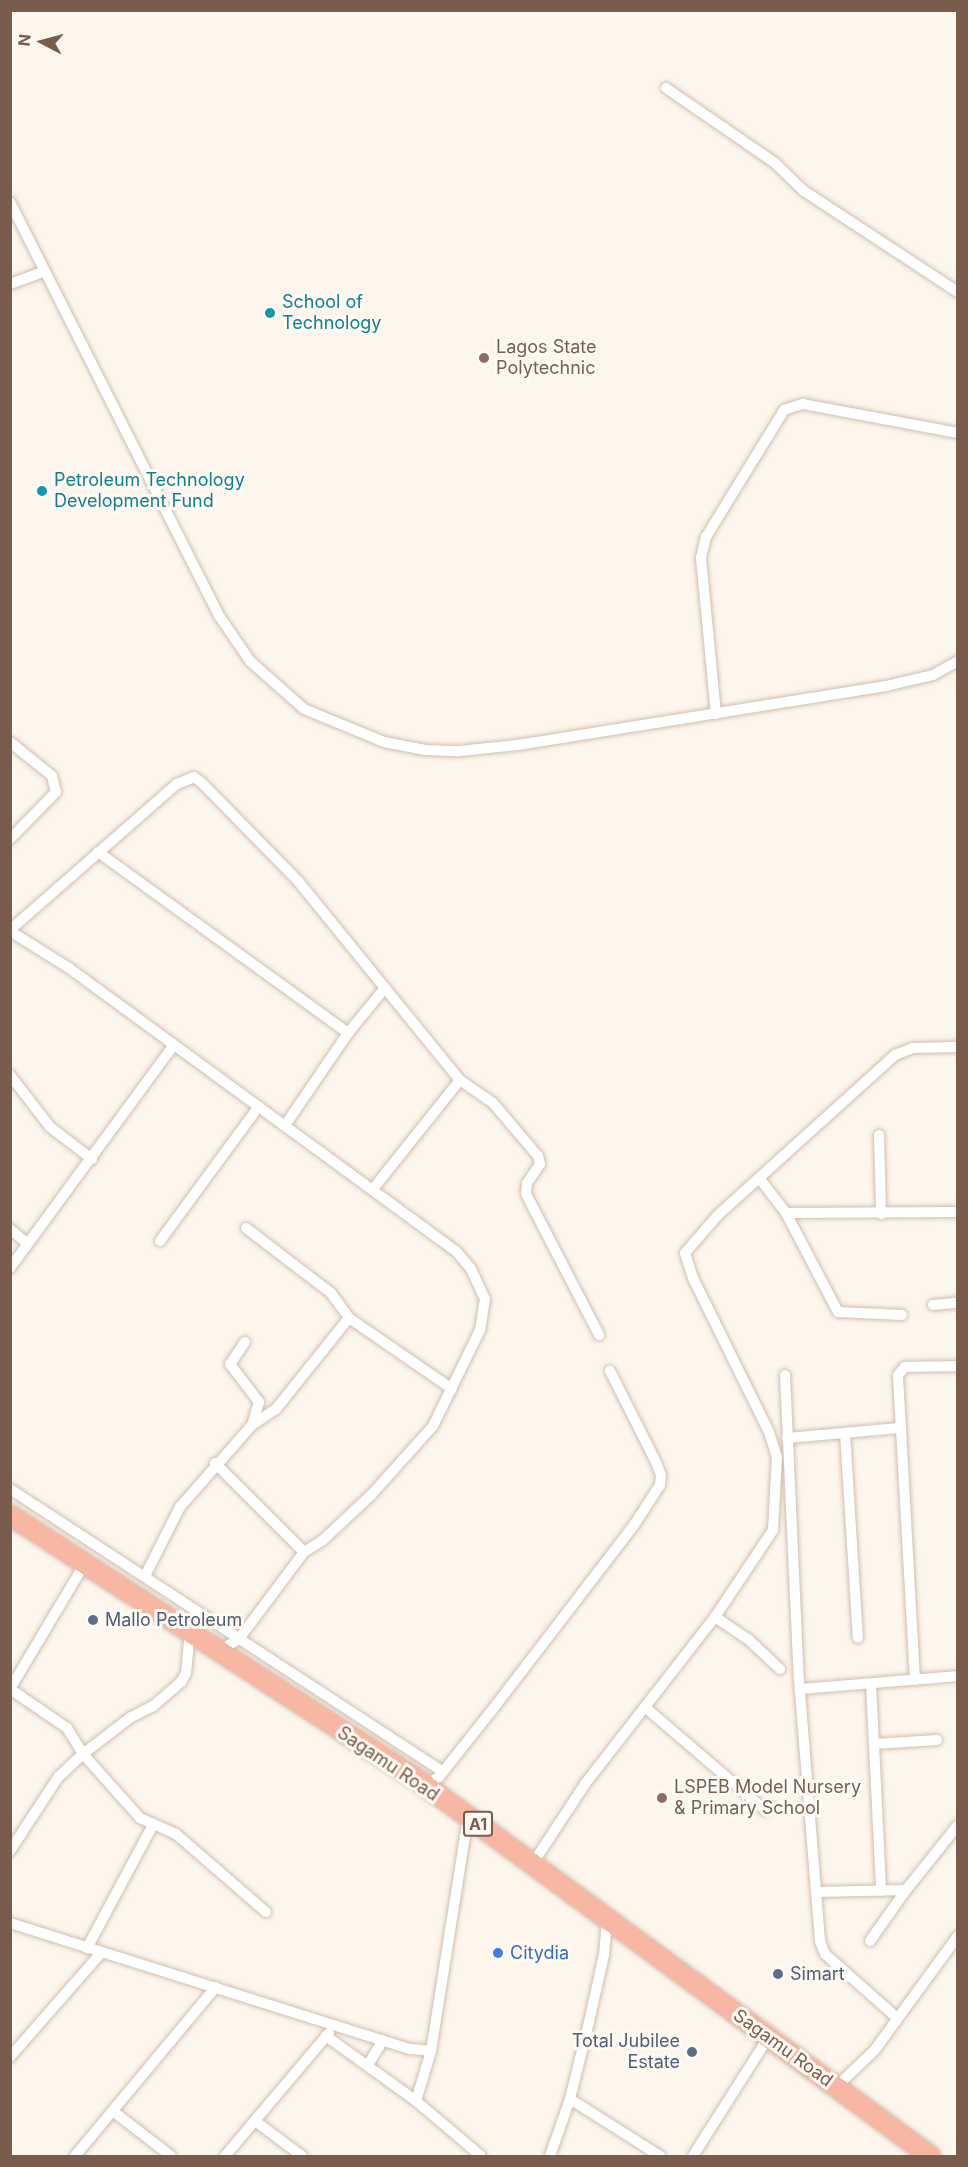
<!DOCTYPE html>
<style>
body{margin:0}
#map{position:relative;width:968px;height:2167px;overflow:hidden;background:#fdf6ec;font-family:Inter,sans-serif}
div>[style]{position:absolute}
.roads{filter:drop-shadow(0 0 2px #d1beb0) drop-shadow(0 0 2px #d1beb0)}
.street>*{height:10px;margin:-5px;padding:0 5px;transform-origin:5px;border-radius:5px;background:#fff}
.highway>*{height:20px;margin:-10px;padding:0 10px;transform-origin:10px;border-radius:10px;background:#f7b7a3}
.dots>*{width:16px;height:16px;translate:-50% -50%;box-sizing:border-box;border:3px solid #fffaf3;border-radius:50%}
span{translate:-50% -50%;white-space:nowrap;text-align:center;line-height:1.15;-webkit-text-stroke:6px #fffaf3;paint-order:stroke}
.shield-label span{padding:2px 4px;background:#fffaf3;border:2px solid;border-radius:4px;-webkit-text-stroke-width:0}
.shield-label{font-size:16px;color:#7a5c4d;font-weight:700}
.culture-label{font-size:18px;color:#0d838f}
.left{translate:0 -50%;text-align:left}
.education-label{font-size:18px;color:#785e54}
.service-label{font-size:18px;color:#4e5e75}
.right{translate:-100% -50%;text-align:right}
.street-label{font-size:18px;color:#7a5c4d}
.shop-label{font-size:18px;color:#366cbe}
.frame{position:absolute;inset:0;border:12px solid #7a5c4d;pointer-events:none}
.north{position:absolute;left:12px;top:12px;width:60px;height:60px;-webkit-text-stroke:4px #fffaf3;paint-order:stroke;rotate:276deg;font-size:16px;font-weight:700;line-height:24px;text-align:center;color:#7a5c4d}
.north::after{content:'';display:block;margin:auto;width:21px;height:27px;background:#7a5c4d;clip-path:polygon(50% 0,100% 100%,50% 72%,0 100%)}
</style>
<div id="map">
<div class="roads">
<div class="street">
<i style="left:666px;top:88px;width:132px;rotate:34.5deg"></i>
<i style="left:775px;top:163px;width:40px;rotate:44deg"></i>
<i style="left:804px;top:191px;width:184px;rotate:33.3deg"></i>
<i style="left:10px;top:202px;width:465px;rotate:63.2deg"></i>
<i style="left:220px;top:617px;width:53px;rotate:55.7deg"></i>
<i style="left:250px;top:661px;width:72px;rotate:41.6deg"></i>
<i style="left:304px;top:709px;width:87px;rotate:22.4deg"></i>
<i style="left:384px;top:742px;width:42px;rotate:11deg"></i>
<i style="left:425px;top:750px;width:34px;rotate:2deg"></i>
<i style="left:459px;top:751px;width:59px;rotate:-5.8deg"></i>
<i style="left:518px;top:745px;width:373px;rotate:-9.1deg"></i>
<i style="left:886px;top:686px;width:48px;rotate:-13.2deg"></i>
<i style="left:933px;top:675px;width:29px;rotate:-29deg"></i>
<i style="left:10px;top:284px;width:35px;rotate:-20deg"></i>
<i style="left:716px;top:714px;width:157px;rotate:-95.5deg"></i>
<i style="left:701px;top:558px;width:22px;rotate:-77deg"></i>
<i style="left:706px;top:537px;width:149px;rotate:-58.4deg"></i>
<i style="left:784px;top:410px;width:20px;rotate:-18deg"></i>
<i style="left:803px;top:404px;width:158px;rotate:10.6deg"></i>
<i style="left:10px;top:742px;width:54px;rotate:39deg"></i>
<i style="left:52px;top:776px;width:16px;rotate:76deg"></i>
<i style="left:56px;top:792px;width:66px;rotate:134.4deg"></i>
<i style="left:98px;top:852px;width:309px;rotate:35.9deg"></i>
<i style="left:10px;top:930px;width:222px;rotate:-41.2deg"></i>
<i style="left:177px;top:784px;width:18px;rotate:-22deg"></i>
<i style="left:194px;top:777px;width:9px;rotate:36deg"></i>
<i style="left:201px;top:782px;width:139px;rotate:45.6deg"></i>
<i style="left:298px;top:881px;width:257px;rotate:50.9deg"></i>
<i style="left:460px;top:1080px;width:40px;rotate:34.9deg"></i>
<i style="left:493px;top:1103px;width:70px;rotate:49.7deg"></i>
<i style="left:538px;top:1156px;width:8px;rotate:76deg"></i>
<i style="left:540px;top:1164px;width:23px;rotate:124deg"></i>
<i style="left:527px;top:1183px;width:11px;rotate:95deg"></i>
<i style="left:526px;top:1194px;width:159px;rotate:62.6deg"></i>
<i style="left:10px;top:931px;width:70px;rotate:32.1deg"></i>
<i style="left:69px;top:968px;width:479px;rotate:36.2deg"></i>
<i style="left:456px;top:1251px;width:23px;rotate:50deg"></i>
<i style="left:471px;top:1269px;width:33px;rotate:65deg"></i>
<i style="left:485px;top:1299px;width:31px;rotate:99deg"></i>
<i style="left:480px;top:1330px;width:107px;rotate:116.1deg"></i>
<i style="left:433px;top:1426px;width:93px;rotate:131.9deg"></i>
<i style="left:371px;top:1495px;width:66px;rotate:136.8deg"></i>
<i style="left:323px;top:1540px;width:22px;rotate:148deg"></i>
<i style="left:304px;top:1552px;width:109px;rotate:126.8deg"></i>
<i style="left:239px;top:1639px;width:21px;rotate:149deg"></i>
<i style="left:10px;top:1075px;width:66px;rotate:52.4deg"></i>
<i style="left:50px;top:1127px;width:53px;rotate:37.3deg"></i>
<i style="left:286px;top:1124px;width:110px;rotate:-55.7deg"></i>
<i style="left:348px;top:1033px;width:58px;rotate:-50.6deg"></i>
<i style="left:879px;top:1135px;width:79px;rotate:88.5deg"></i>
<i style="left:760px;top:1179px;width:43px;rotate:52.6deg"></i>
<i style="left:786px;top:1213px;width:112px;rotate:62.3deg"></i>
<i style="left:838px;top:1312px;width:64px;rotate:2.7deg"></i>
<i style="left:373px;top:1189px;width:139px;rotate:-51.4deg"></i>
<i style="left:786px;top:1213px;width:172px;rotate:-0.3deg"></i>
<i style="left:246px;top:1228px;width:107px;rotate:37.4deg"></i>
<i style="left:331px;top:1293px;width:31px;rotate:54deg"></i>
<i style="left:349px;top:1318px;width:125px;rotate:34.6deg"></i>
<i style="left:10px;top:1229px;width:23px;rotate:40deg"></i>
<i style="left:160px;top:1241px;width:167px;rotate:-53.7deg"></i>
<i style="left:10px;top:1268px;width:275px;rotate:-53.7deg"></i>
<i style="left:933px;top:1305px;width:25px;rotate:-5deg"></i>
<i style="left:245px;top:1342px;width:27px;rotate:124deg"></i>
<i style="left:230px;top:1364px;width:48px;rotate:52.7deg"></i>
<i style="left:259px;top:1402px;width:24px;rotate:107deg"></i>
<i style="left:785px;top:1375px;width:305px;rotate:87.4deg"></i>
<i style="left:799px;top:1680px;width:262px;rotate:85.4deg"></i>
<i style="left:820px;top:1941px;width:14px;rotate:69deg"></i>
<i style="left:825px;top:1954px;width:95px;rotate:41.6deg"></i>
<i style="left:845px;top:1433px;width:205px;rotate:86.4deg"></i>
<i style="left:787px;top:1438px;width:113px;rotate:-5.1deg"></i>
<i style="left:215px;top:1463px;width:126px;rotate:45deg"></i>
<i style="left:10px;top:1489px;width:516px;rotate:33.14deg"></i>
<i style="left:145px;top:1576px;width:77px;rotate:-63.1deg"></i>
<i style="left:180px;top:1507px;width:109px;rotate:-48.7deg"></i>
<i style="left:252px;top:1425px;width:29px;rotate:-34deg"></i>
<i style="left:276px;top:1409px;width:117px;rotate:-51.3deg"></i>
<i style="left:715px;top:1617px;width:40px;rotate:34deg"></i>
<i style="left:748px;top:1639px;width:44px;rotate:43.2deg"></i>
<i style="left:190px;top:1631px;width:42px;rotate:95.4deg"></i>
<i style="left:186px;top:1673px;width:10px;rotate:119deg"></i>
<i style="left:181px;top:1682px;width:37px;rotate:139deg"></i>
<i style="left:153px;top:1706px;width:25px;rotate:153deg"></i>
<i style="left:131px;top:1717px;width:61px;rotate:142.4deg"></i>
<i style="left:83px;top:1754px;width:86px;rotate:48.3deg"></i>
<i style="left:140px;top:1818px;width:39px;rotate:24deg"></i>
<i style="left:176px;top:1834px;width:119px;rotate:40.9deg"></i>
<i style="left:915px;top:1680px;width:305px;rotate:-93.2deg"></i>
<i style="left:898px;top:1375px;width:11px;rotate:-49deg"></i>
<i style="left:905px;top:1367px;width:53px;rotate:-1.1deg"></i>
<i style="left:871px;top:1684px;width:207px;rotate:87.2deg"></i>
<i style="left:10px;top:1689px;width:69px;rotate:34.4deg"></i>
<i style="left:67px;top:1728px;width:31px;rotate:58deg"></i>
<i style="left:83px;top:1754px;width:33px;rotate:137deg"></i>
<i style="left:59px;top:1776px;width:90px;rotate:123.2deg"></i>
<i style="left:10px;top:1689px;width:147px;rotate:-59.2deg"></i>
<i style="left:801px;top:1689px;width:158px;rotate:-4.7deg"></i>
<i style="left:646px;top:1708px;width:157px;rotate:40.6deg"></i>
<i style="left:874px;top:1744px;width:63px;rotate:-3.6deg"></i>
<i style="left:425px;top:1785px;width:16px;rotate:-30deg"></i>
<i style="left:439px;top:1777px;width:92px;rotate:-51.6deg"></i>
<i style="left:496px;top:1705px;width:227px;rotate:-52.5deg"></i>
<i style="left:634px;top:1525px;width:48px;rotate:-57deg"></i>
<i style="left:660px;top:1485px;width:10px;rotate:-84deg"></i>
<i style="left:661px;top:1475px;width:16px;rotate:-112deg"></i>
<i style="left:655px;top:1460px;width:100px;rotate:-116.8deg"></i>
<i style="left:533px;top:1863px;width:95px;rotate:-56.6deg"></i>
<i style="left:585px;top:1784px;width:212px;rotate:-52.1deg"></i>
<i style="left:715px;top:1617px;width:105px;rotate:-56.3deg"></i>
<i style="left:773px;top:1530px;width:73px;rotate:-86.9deg"></i>
<i style="left:777px;top:1457px;width:26px;rotate:-108deg"></i>
<i style="left:769px;top:1432px;width:172px;rotate:-116.3deg"></i>
<i style="left:693px;top:1278px;width:26px;rotate:-108deg"></i>
<i style="left:685px;top:1253px;width:50px;rotate:-49deg"></i>
<i style="left:718px;top:1215px;width:239px;rotate:-42.1deg"></i>
<i style="left:895px;top:1055px;width:19px;rotate:-21deg"></i>
<i style="left:913px;top:1048px;width:45px;rotate:-1.3deg"></i>
<i style="left:817px;top:1892px;width:89px;rotate:-1.3deg"></i>
<i style="left:906px;top:1890px;width:83px;rotate:-51.3deg"></i>
<i style="left:10px;top:1923px;width:419px;rotate:17.5deg"></i>
<i style="left:410px;top:2049px;width:21px;rotate:5deg"></i>
<i style="left:870px;top:1941px;width:62px;rotate:-54.8deg"></i>
<i style="left:87px;top:1948px;width:140px;rotate:-61.8deg"></i>
<i style="left:326px;top:2036px;width:111px;rotate:35.8deg"></i>
<i style="left:416px;top:2101px;width:85px;rotate:40.2deg"></i>
<i style="left:10px;top:2057px;width:138px;rotate:-48.8deg"></i>
<i style="left:368px;top:2065px;width:29px;rotate:-59deg"></i>
<i style="left:836px;top:2087px;width:52px;rotate:-43.5deg"></i>
<i style="left:874px;top:2051px;width:142px;rotate:-53.9deg"></i>
<i style="left:570px;top:2099px;width:107px;rotate:32.3deg"></i>
<i style="left:416px;top:2101px;width:52px;rotate:-73.3deg"></i>
<i style="left:431px;top:2051px;width:237px;rotate:-81deg"></i>
<i style="left:114px;top:2112px;width:72px;rotate:37.7deg"></i>
<i style="left:255px;top:2121px;width:59px;rotate:36.7deg"></i>
<i style="left:75px;top:2156px;width:220px;rotate:-50.2deg"></i>
<i style="left:225px;top:2156px;width:161px;rotate:-49.8deg"></i>
<i style="left:550px;top:2156px;width:60px;rotate:-70.7deg"></i>
<i style="left:570px;top:2099px;width:79px;rotate:-76.1deg"></i>
<i style="left:589px;top:2022px;width:69px;rotate:-77.4deg"></i>
<i style="left:604px;top:1955px;width:38px;rotate:-85deg"></i>
<i style="left:693px;top:2156px;width:140px;rotate:-57.6deg"></i>
</div>
<div class="highway">
<i style="left:10px;top:1515px;width:495px;rotate:33deg"></i>
<i style="left:425px;top:1785px;width:627px;rotate:36.3deg"></i>
</div>
</div>
<div class="dots">
<i style="left:270px;top:313px;background:#0f9aa8"></i>
<i style="left:484px;top:358px;background:#8d6e63"></i>
<i style="left:42px;top:491px;background:#0f9aa8"></i>
<i style="left:93px;top:1620px;background:#5c6f8a"></i>
<i style="left:662px;top:1798px;background:#8d6e63"></i>
<i style="left:498px;top:1953px;background:#3f7fe0"></i>
<i style="left:778px;top:1974px;background:#5c6f8a"></i>
<i style="left:692px;top:2052px;background:#5c6f8a"></i>
</div>
<div class="shield-label">
<span style="left:478px;top:1824px">A1</span>
</div>
<div class="culture-label">
<span class="left" style="left:282px;top:313px">School of<br>Technology</span>
<span class="left" style="left:54px;top:491px">Petroleum Technology<br>Development Fund</span>
</div>
<div class="education-label">
<span class="left" style="left:496px;top:358px">Lagos State<br>Polytechnic</span>
<span class="left" style="left:674px;top:1798px">LSPEB Model Nursery<br>&amp; Primary School</span>
</div>
<div class="service-label">
<span class="left" style="left:105px;top:1620px">Mallo Petroleum</span>
<span class="left" style="left:790px;top:1974px">Simart</span>
<span class="right" style="left:680px;top:2052px">Total Jubilee<br>Estate</span>
</div>
<div class="street-label">
<span style="left:388px;top:1764px;rotate:34deg">Sagamu Road</span>
<span style="left:783px;top:2048px;rotate:36deg">Sagamu Road</span>
</div>
<div class="shop-label">
<span class="left" style="left:510px;top:1953px">Citydia</span>
</div>
<div class="frame"></div>
<div class="north">N</div>
</div>
